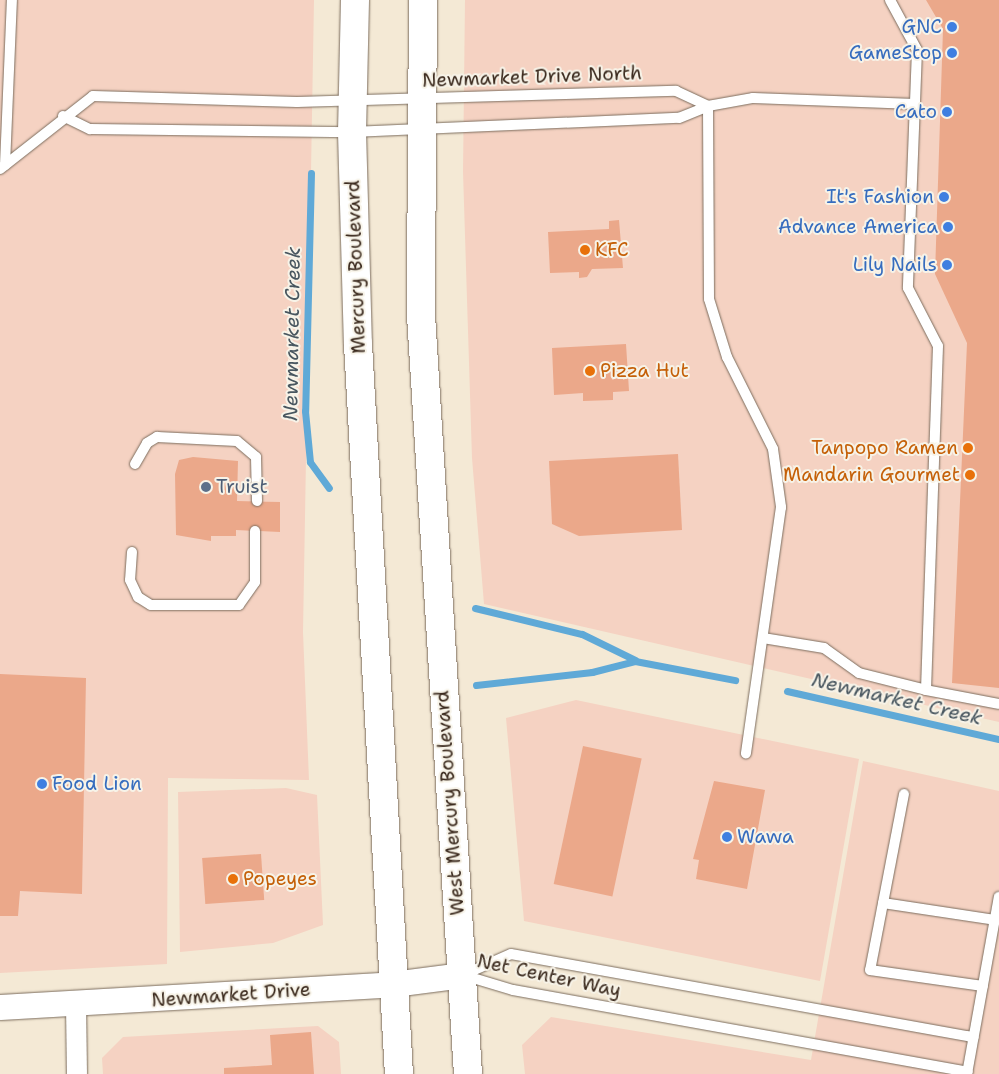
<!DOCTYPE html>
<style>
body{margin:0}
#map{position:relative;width:999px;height:1074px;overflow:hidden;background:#f4e9d5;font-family:"Shantell Sans",sans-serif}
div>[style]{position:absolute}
.built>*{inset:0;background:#f5d2c2}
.stream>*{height:7px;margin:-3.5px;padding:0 3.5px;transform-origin:3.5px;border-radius:3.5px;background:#5fa9d7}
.building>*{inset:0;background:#eba88a;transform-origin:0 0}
.roads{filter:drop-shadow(0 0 1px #7c6d5e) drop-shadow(0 0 1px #7c6d5e)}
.service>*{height:10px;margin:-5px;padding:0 5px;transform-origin:5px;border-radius:5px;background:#fff}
.minor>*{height:20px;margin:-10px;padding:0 10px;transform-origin:10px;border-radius:10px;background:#fff}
.tertiary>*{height:25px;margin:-12.5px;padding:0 12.5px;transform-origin:12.5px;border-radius:12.5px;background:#fff}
.trunk>*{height:28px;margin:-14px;padding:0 14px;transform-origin:14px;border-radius:14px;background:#fff}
.dots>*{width:14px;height:14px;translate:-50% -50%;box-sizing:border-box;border:2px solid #f7f3e8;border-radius:50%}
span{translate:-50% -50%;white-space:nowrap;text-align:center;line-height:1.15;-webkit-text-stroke:4px #f7f3e8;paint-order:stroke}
.shop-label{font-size:19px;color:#366cbe}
.right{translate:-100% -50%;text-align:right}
.left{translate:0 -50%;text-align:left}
.street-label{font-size:19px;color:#3b2a1e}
.food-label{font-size:19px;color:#c56008}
.service-label{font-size:19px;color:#4e5e75}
.water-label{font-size:20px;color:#48565f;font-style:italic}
</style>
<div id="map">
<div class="built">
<i style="clip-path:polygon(0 0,314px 0,303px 632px,309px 780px,168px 778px,167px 964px,0 973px)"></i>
<i style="clip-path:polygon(465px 0,999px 0,999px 722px,484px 604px,472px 458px,463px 172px)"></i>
<i style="clip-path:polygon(576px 700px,859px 759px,820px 981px,524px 921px,506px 718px)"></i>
<i style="clip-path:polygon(863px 761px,999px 791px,999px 1074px,525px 1074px,522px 1045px,551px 1017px,811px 1060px)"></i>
<i style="clip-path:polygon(286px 788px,317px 795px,323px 925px,273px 943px,180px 952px,178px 792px)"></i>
<i style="clip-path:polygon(318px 1026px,339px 1042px,341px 1074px,103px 1074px,102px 1058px,123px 1037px)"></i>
</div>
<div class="stream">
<i style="left:311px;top:173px;width:238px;rotate:91.4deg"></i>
<i style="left:305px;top:411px;width:51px;rotate:84.4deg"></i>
<i style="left:310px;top:462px;width:32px;rotate:54deg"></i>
<i style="left:475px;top:608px;width:110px;rotate:13.7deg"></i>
<i style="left:582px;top:634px;width:59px;rotate:26.1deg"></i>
<i style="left:476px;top:685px;width:117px;rotate:-6.4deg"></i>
<i style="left:592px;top:672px;width:44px;rotate:-14.3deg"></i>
<i style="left:635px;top:661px;width:102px;rotate:10.8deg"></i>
<i style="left:787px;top:691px;width:217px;rotate:12.8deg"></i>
</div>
<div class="building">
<i style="clip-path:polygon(926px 0,999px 0,999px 688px,952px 683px,967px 343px,935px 274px,943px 29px)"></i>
<i style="clip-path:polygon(619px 220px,623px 268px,592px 269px,587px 277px,579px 278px,579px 272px,550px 273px,548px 232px,609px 229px,609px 221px)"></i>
<i style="clip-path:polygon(626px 344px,629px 391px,613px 392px,613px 400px,583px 401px,583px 393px,554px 395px,552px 348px)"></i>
<i style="clip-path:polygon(678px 454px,682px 530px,579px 536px,552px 524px,549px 461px)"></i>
<i style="clip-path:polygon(193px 457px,238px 461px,237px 501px,280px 502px,280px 532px,236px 530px,236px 536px,211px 536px,211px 541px,176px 535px,175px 474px,179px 460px)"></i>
<i style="clip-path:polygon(0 674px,86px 678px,82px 894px,20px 891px,18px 916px,0 916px)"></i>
<i style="left:583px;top:746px;width:60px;height:141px;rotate:12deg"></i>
<i style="clip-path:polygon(714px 781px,765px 790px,747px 889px,696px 879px,699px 860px,693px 859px)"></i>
<i style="left:261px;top:854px;width:46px;height:59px;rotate:86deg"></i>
<i style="clip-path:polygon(311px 1032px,314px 1074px,224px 1074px,224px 1068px,272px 1065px,270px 1035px)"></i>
</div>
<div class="roads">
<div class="service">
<i style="left:890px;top:0;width:57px;rotate:61.6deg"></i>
<i style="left:917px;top:50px;width:238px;rotate:92.2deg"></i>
<i style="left:908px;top:288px;width:65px;rotate:62.7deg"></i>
<i style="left:938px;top:346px;width:344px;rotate:92deg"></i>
<i style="left:926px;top:690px;width:74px;rotate:10.9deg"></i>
<i style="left:708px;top:106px;width:193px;rotate:89.7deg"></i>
<i style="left:709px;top:299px;width:61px;rotate:72.8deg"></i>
<i style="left:727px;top:357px;width:103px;rotate:63.4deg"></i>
<i style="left:773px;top:449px;width:59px;rotate:82.1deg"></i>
<i style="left:781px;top:507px;width:249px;rotate:98.1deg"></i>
<i style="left:63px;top:116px;width:30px;rotate:26deg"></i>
<i style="left:90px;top:129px;width:262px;rotate:0.7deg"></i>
<i style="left:352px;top:132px;width:327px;rotate:-2.5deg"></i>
<i style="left:679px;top:118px;width:31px;rotate:-22deg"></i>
<i style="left:708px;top:106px;width:46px;rotate:-10.1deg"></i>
<i style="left:753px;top:98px;width:162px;rotate:2.1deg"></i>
<i style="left:5px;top:165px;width:165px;rotate:-87.6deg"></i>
<i style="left:0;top:169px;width:118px;rotate:-38.1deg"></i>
<i style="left:93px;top:96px;width:204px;rotate:1.7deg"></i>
<i style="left:297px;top:102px;width:379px;rotate:-1.7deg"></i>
<i style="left:676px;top:91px;width:35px;rotate:25deg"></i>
<i style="left:135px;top:464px;width:24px;rotate:-60deg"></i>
<i style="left:147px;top:443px;width:12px;rotate:-31deg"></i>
<i style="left:157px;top:437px;width:80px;rotate:2.9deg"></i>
<i style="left:237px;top:441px;width:25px;rotate:40deg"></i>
<i style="left:256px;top:457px;width:44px;rotate:88.7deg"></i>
<i style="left:132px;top:552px;width:28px;rotate:94deg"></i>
<i style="left:130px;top:580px;width:19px;rotate:65deg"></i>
<i style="left:138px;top:597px;width:15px;rotate:32deg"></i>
<i style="left:151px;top:605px;width:88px"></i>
<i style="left:239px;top:605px;width:28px;rotate:-55deg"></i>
<i style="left:255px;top:582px;width:51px;rotate:-90deg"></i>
<i style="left:763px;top:638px;width:62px;rotate:9.3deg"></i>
<i style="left:824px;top:648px;width:43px;rotate:35.5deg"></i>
<i style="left:859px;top:673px;width:69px;rotate:14.2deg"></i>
<i style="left:904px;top:794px;width:179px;rotate:100.9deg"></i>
<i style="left:870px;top:970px;width:114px;rotate:8.1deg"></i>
<i style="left:883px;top:903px;width:113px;rotate:8.6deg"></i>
<i style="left:463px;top:975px;width:52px;rotate:-23.6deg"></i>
<i style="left:511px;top:954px;width:470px;rotate:10.2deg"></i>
<i style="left:463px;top:975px;width:52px;rotate:16.7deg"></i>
<i style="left:513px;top:990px;width:462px;rotate:10.2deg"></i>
<i style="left:967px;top:1074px;width:180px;rotate:-79.8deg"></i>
</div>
<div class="minor">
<i style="left:76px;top:1004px;width:70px;rotate:89.2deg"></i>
</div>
<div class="tertiary">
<i style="left:0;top:1007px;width:394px;rotate:-3.3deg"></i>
<i style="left:393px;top:984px;width:70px;rotate:-7.4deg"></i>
</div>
<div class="trunk">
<i style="left:355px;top:0;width:132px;rotate:91.3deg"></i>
<i style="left:352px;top:132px;width:212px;rotate:88.4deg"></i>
<i style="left:358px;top:344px;width:731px;rotate:86.79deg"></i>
<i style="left:423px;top:0;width:315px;rotate:90.4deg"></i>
<i style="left:421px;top:315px;width:760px;rotate:86.46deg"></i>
</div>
</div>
<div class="dots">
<i style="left:952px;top:27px;background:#3f7fe0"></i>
<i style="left:952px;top:53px;background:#3f7fe0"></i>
<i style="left:947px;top:112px;background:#3f7fe0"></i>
<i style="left:944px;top:197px;background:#3f7fe0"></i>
<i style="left:948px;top:227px;background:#3f7fe0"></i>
<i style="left:585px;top:250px;background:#e8710a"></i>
<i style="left:947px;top:265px;background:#3f7fe0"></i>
<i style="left:590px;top:371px;background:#e8710a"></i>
<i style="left:968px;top:448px;background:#e8710a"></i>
<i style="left:970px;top:475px;background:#e8710a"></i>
<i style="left:206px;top:487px;background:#5c6f8a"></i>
<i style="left:42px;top:784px;background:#3f7fe0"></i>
<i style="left:727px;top:837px;background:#3f7fe0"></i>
<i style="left:233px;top:879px;background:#e8710a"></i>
</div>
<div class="shop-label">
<span class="right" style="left:942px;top:27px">GNC</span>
<span class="right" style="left:942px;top:53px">GameStop</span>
<span class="right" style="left:937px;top:112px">Cato</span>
<span class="right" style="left:934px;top:197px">It's Fashion</span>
<span class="right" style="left:938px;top:227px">Advance America</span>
<span class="right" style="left:937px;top:265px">Lily Nails</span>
<span class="left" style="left:52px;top:784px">Food Lion</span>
<span class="left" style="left:737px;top:837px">Wawa</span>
</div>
<div class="street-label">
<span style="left:532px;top:77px;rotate:-2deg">Newmarket Drive North</span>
<span style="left:356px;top:267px;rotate:-92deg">Mercury Boulevard</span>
<span style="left:450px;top:803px;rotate:-94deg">West Mercury Boulevard</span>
<span style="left:549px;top:976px;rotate:12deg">Net Center Way</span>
<span style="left:231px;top:995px;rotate:-4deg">Newmarket Drive</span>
</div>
<div class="food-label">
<span class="left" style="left:595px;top:250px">KFC</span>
<span class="left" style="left:600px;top:371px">Pizza Hut</span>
<span class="right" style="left:958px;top:448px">Tanpopo Ramen</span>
<span class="right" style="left:960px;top:475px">Mandarin Gourmet</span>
<span class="left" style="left:243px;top:879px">Popeyes</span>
</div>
<div class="service-label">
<span class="left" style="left:216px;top:487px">Truist</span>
</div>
<div class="water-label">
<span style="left:292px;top:334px;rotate:-89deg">Newmarket Creek</span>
<span style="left:897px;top:699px;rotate:13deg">Newmarket Creek</span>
</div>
</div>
